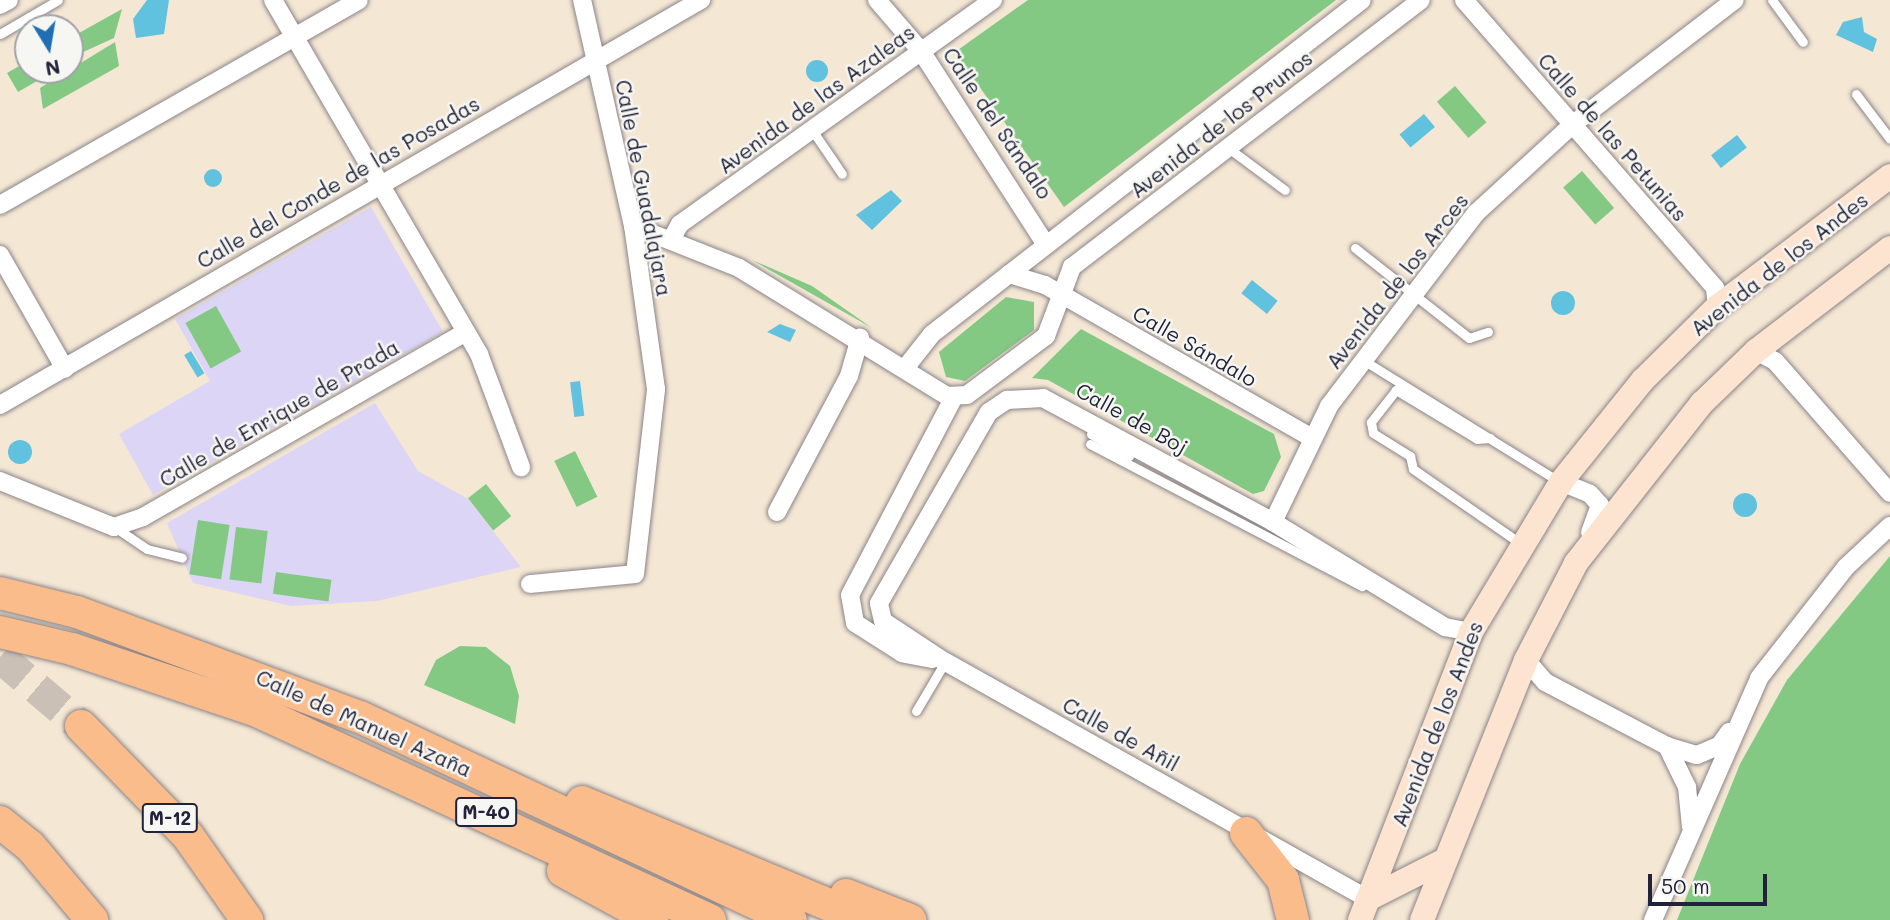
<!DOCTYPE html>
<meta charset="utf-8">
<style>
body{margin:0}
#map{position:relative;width:1890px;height:920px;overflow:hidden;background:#f4e7d4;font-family:Mali,sans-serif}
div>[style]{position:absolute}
.built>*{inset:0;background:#ddd5f6}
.green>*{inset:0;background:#83c984;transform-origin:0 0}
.water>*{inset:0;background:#61c2df;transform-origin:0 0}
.round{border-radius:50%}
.motorway-tunnel>*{height:32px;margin-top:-16px;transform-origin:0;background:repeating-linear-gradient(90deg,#cac0b5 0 32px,transparent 0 48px)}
.roads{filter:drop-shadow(0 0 2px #8b8488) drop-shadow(0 0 2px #8b8488)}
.service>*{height:9px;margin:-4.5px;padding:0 4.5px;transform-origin:4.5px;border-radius:4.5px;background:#fff}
.minor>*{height:18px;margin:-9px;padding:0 9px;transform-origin:9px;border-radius:9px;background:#fff}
.secondary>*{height:24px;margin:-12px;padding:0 12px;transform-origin:12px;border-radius:12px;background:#fde4d1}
.motorway>*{height:32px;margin:-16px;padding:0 16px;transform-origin:16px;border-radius:16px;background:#fabc8b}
span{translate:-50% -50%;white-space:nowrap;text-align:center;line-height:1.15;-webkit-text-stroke:5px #f6f6f2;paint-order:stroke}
.shield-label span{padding:2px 5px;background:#f6f6f2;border:2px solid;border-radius:5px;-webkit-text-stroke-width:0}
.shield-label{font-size:19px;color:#22223b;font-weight:700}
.street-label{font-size:21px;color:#22223b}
.north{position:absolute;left:14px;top:14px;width:70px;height:70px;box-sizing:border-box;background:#f6f6f2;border:2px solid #a1a1a9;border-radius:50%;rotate:169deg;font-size:19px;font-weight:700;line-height:28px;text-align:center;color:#22223b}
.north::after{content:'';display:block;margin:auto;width:24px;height:32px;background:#1f6fb2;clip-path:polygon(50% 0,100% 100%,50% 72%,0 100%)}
.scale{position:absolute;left:1648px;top:874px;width:119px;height:32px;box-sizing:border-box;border:4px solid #22223b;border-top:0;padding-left:9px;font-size:21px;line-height:24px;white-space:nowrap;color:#22223b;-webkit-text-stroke:5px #f6f6f2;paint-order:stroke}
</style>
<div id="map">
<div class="built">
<i style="clip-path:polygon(371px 207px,443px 332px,153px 495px,119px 434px,210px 381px,175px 319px)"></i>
<i style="clip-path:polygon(375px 403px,418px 471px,468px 499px,521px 567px,377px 601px,291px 606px,193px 583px,167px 523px)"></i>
</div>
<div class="green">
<i style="clip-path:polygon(1028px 0,1336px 0,1064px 207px,955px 52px)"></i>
<i style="clip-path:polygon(122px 9px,114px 38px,70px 58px,70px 38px)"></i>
<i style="clip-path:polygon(115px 42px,119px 66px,43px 109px,40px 88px)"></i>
<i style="clip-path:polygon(28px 61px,28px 70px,56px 70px,18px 92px,7px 73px)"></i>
<i style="left:1455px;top:86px;width:48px;height:24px;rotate:49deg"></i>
<i style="left:1582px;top:171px;width:49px;height:25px;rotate:49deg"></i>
<i style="clip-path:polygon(752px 260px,812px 286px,872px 328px,798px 286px)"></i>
<i style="clip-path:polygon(1006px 297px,1034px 302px,1034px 330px,965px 381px,946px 377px,939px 352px)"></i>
<i style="left:216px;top:306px;width:52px;height:35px;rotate:61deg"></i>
<i style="clip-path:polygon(1081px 329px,1274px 434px,1281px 457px,1264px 491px,1253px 494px,1048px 380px,1032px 378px)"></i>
<i style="left:575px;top:451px;width:51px;height:23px;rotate:64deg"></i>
<i style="left:486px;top:484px;width:41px;height:23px;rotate:52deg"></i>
<i style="left:198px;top:520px;width:32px;height:55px;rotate:9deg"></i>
<i style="left:236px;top:527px;width:32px;height:53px;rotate:7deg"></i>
<i style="clip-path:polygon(1890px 556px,1890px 920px,1677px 920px,1740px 764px,1787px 680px)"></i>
<i style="left:276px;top:572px;width:56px;height:22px;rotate:8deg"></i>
<i style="clip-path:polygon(460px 646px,486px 647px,510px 666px,519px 696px,515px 724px,424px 685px,436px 660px)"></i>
</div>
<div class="water">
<i style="clip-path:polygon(147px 0,169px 0,164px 34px,136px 38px,133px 19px)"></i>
<i style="clip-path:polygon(1862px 17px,1864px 32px,1877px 39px,1873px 52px,1836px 35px,1843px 22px)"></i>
<i class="round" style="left:806px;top:60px;width:22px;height:22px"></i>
<i style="left:1424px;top:114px;width:17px;height:32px;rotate:50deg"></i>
<i style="left:1737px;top:135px;width:16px;height:33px;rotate:52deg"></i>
<i class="round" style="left:204px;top:169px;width:18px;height:18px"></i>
<i style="clip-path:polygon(891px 190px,902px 201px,872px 230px,856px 215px)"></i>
<i style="left:1252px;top:280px;width:33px;height:17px;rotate:39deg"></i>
<i class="round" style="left:1551px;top:291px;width:24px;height:24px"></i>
<i style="clip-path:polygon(780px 324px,796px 330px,790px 342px,767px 332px)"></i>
<i style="left:191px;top:351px;width:26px;height:8px;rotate:59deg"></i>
<i style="left:580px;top:381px;width:35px;height:10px;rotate:83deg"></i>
<i class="round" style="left:8px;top:440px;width:24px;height:24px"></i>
<i class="round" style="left:1733px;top:493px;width:24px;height:24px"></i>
</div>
<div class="motorway-tunnel">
<i style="left:0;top:657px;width:106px;rotate:40.4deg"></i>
</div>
<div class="roads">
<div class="service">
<i style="left:1772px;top:0;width:52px;rotate:53.6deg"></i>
<i style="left:0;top:34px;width:67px;rotate:-30.4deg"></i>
<i style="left:1856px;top:94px;width:56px;rotate:52.9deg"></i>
<i style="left:812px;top:130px;width:53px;rotate:55.7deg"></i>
<i style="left:1227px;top:147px;width:72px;rotate:36.6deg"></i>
<i style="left:1355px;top:248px;width:145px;rotate:38.3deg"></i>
<i style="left:1469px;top:338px;width:20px;rotate:-18deg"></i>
<i style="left:1363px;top:360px;width:232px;rotate:31.8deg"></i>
<i style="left:1091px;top:434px;width:44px;rotate:30.1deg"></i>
<i style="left:1490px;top:438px;width:13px;rotate:176deg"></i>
<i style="left:1477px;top:439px;width:95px;rotate:-148.8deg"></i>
<i style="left:1396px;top:390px;width:41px;rotate:128deg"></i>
<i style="left:1371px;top:422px;width:11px;rotate:80deg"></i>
<i style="left:1373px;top:433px;width:44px;rotate:31.9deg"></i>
<i style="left:1410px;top:456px;width:13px;rotate:77deg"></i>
<i style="left:1413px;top:469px;width:130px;rotate:34.7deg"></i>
<i style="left:1090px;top:444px;width:307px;rotate:27.6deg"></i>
<i style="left:116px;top:528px;width:37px;rotate:34deg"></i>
<i style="left:147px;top:549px;width:36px;rotate:14deg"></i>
<i style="left:916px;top:711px;width:57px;rotate:-59.4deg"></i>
</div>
<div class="minor">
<i style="left:273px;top:0;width:410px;rotate:59.8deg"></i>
<i style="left:479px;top:354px;width:121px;rotate:69.6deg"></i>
<i style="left:877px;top:0;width:67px;rotate:49.2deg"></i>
<i style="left:921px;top:51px;width:231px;rotate:57.2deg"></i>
<i style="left:1464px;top:0;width:382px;rotate:48.9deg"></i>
<i style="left:1715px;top:288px;width:19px;rotate:84deg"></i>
<i style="left:0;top:5px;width:10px;rotate:-29deg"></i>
<i style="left:0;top:205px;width:413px;rotate:-29.7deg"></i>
<i style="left:633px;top:226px;width:114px;rotate:21.6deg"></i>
<i style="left:739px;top:268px;width:244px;rotate:31.6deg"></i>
<i style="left:947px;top:396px;width:20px;rotate:-3deg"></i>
<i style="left:967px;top:395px;width:99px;rotate:-36.8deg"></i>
<i style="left:1046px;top:336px;width:74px;rotate:-69.4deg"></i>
<i style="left:1072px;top:267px;width:439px;rotate:-37.4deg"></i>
<i style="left:671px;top:240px;width:18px;rotate:-61deg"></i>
<i style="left:680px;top:224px;width:385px;rotate:-35.6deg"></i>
<i style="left:0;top:255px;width:131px;rotate:60.3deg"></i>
<i style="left:1009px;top:274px;width:38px;rotate:17deg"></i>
<i style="left:1045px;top:285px;width:305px;rotate:29.8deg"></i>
<i style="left:1756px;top:351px;width:21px;rotate:28deg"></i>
<i style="left:1775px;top:361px;width:175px;rotate:48.9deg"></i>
<i style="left:906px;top:367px;width:42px;rotate:-51.8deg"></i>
<i style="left:932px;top:334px;width:544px;rotate:-37.84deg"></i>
<i style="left:0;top:405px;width:810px;rotate:-30.02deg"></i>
<i style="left:0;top:481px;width:123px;rotate:22deg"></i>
<i style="left:114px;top:527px;width:31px;rotate:-19deg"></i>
<i style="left:143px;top:517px;width:370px;rotate:-29.8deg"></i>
<i style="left:1561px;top:482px;width:31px;rotate:22deg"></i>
<i style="left:1590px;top:494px;width:15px;rotate:48deg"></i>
<i style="left:1600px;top:505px;width:29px;rotate:110deg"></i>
<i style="left:777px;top:512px;width:154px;rotate:-62.1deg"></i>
<i style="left:849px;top:376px;width:40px;rotate:-74deg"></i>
<i style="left:1273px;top:522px;width:129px;rotate:-64.2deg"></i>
<i style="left:1329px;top:406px;width:243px;rotate:-52.7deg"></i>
<i style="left:1476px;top:213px;width:130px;rotate:-42.5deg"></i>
<i style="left:1572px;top:125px;width:205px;rotate:-37.5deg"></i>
<i style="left:530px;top:584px;width:105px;rotate:-5.4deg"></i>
<i style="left:635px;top:574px;width:186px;rotate:-83.5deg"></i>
<i style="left:656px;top:389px;width:165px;rotate:-98deg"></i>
<i style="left:633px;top:226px;width:232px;rotate:-102.7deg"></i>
<i style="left:932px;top:659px;width:31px;rotate:-169deg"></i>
<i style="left:902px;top:653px;width:56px;rotate:-147.4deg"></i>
<i style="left:855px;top:623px;width:28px;rotate:-100deg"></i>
<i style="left:850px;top:595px;width:224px;rotate:-62.3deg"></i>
<i style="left:1526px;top:660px;width:29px;rotate:49deg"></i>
<i style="left:1545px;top:682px;width:138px;rotate:27.7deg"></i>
<i style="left:1667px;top:746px;width:46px;rotate:64deg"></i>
<i style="left:1687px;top:787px;width:40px;rotate:84.3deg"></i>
<i style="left:1667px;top:746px;width:31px;rotate:17deg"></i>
<i style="left:1697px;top:755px;width:25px;rotate:-23deg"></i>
<i style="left:1720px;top:745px;width:16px;rotate:-55deg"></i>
<i style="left:1368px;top:899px;width:485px;rotate:-150.7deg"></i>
<i style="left:945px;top:662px;width:74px;rotate:-146.5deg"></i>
<i style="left:883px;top:621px;width:18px;rotate:-103deg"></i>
<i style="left:879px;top:603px;width:220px;rotate:-60.1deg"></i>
<i style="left:989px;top:412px;width:22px;rotate:-34deg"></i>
<i style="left:1007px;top:400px;width:36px;rotate:-3deg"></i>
<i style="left:1043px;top:398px;width:261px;rotate:28.3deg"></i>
<i style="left:1273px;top:522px;width:202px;rotate:31.4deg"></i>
<i style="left:1445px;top:627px;width:26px;rotate:11deg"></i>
<i style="left:1653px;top:920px;width:264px;rotate:-66.3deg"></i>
<i style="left:1759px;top:678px;width:141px;rotate:-51.9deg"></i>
<i style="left:1846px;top:567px;width:60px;rotate:-43deg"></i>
</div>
<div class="secondary">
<i style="left:1368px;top:899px;width:86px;rotate:-26.9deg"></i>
<i style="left:1360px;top:920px;width:309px;rotate:-68.9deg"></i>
<i style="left:1471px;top:632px;width:175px;rotate:-59deg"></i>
<i style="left:1561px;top:482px;width:131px;rotate:-51.2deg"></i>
<i style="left:1643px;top:380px;width:104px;rotate:-44.6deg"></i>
<i style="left:1717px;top:307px;width:217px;rotate:-37.1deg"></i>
<i style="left:1422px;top:920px;width:280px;rotate:-68.2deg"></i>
<i style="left:1526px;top:660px;width:109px;rotate:-62.7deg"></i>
<i style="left:1576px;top:563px;width:204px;rotate:-51.8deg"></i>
<i style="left:1702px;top:403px;width:75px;rotate:-43.9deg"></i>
<i style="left:1756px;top:351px;width:169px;rotate:-37.5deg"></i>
</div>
<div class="motorway">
<i style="left:0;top:593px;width:79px;rotate:13.9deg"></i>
<i style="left:77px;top:612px;width:302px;rotate:20.4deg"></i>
<i style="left:360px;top:717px;width:476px;rotate:25.2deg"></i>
<i style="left:0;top:632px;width:74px;rotate:13.3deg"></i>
<i style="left:72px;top:649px;width:195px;rotate:18.5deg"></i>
<i style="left:257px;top:711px;width:499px;rotate:24.8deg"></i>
<i style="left:81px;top:726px;width:153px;rotate:45.8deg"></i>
<i style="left:188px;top:836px;width:103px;rotate:54.9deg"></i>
<i style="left:582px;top:802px;width:307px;rotate:22.6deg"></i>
<i style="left:0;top:822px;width:38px;rotate:39deg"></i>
<i style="left:30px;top:846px;width:97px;rotate:50deg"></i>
<i style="left:1246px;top:833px;width:60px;rotate:51.8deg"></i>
<i style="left:1283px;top:880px;width:41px;rotate:76deg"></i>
<i style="left:563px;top:871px;width:102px;rotate:28.6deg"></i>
<i style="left:846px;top:895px;width:69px;rotate:21.3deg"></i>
</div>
</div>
<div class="shield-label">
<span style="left:486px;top:812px">M-40</span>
<span style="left:170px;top:818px">M-12</span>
</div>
<div class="street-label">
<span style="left:816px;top:99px;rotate:-36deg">Avenida de las Azaleas</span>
<span style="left:998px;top:123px;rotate:56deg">Calle del Sándalo</span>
<span style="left:1221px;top:124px;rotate:-38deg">Avenida de los Prunos</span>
<span style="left:1613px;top:137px;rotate:49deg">Calle de las Petunias</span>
<span style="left:338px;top:182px;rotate:-30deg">Calle del Conde de las Posadas</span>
<span style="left:644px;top:188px;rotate:79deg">Calle de Guadalajara</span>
<span style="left:1779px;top:264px;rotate:-38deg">Avenida de los Andes</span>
<span style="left:1397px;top:281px;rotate:-52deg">Avenida de los Arces</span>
<span style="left:1195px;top:346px;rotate:30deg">Calle Sándalo</span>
<span style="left:279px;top:413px;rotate:-30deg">Calle de Enrique de Prada</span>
<span style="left:1132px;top:418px;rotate:29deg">Calle de Boj</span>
<span style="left:364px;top:723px;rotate:24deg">Calle de Manuel Azaña</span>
<span style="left:1437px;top:724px;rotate:-69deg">Avenida de los Andes</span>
<span style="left:1121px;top:734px;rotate:29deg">Calle de Añil</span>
</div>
<div class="north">N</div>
<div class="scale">50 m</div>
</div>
